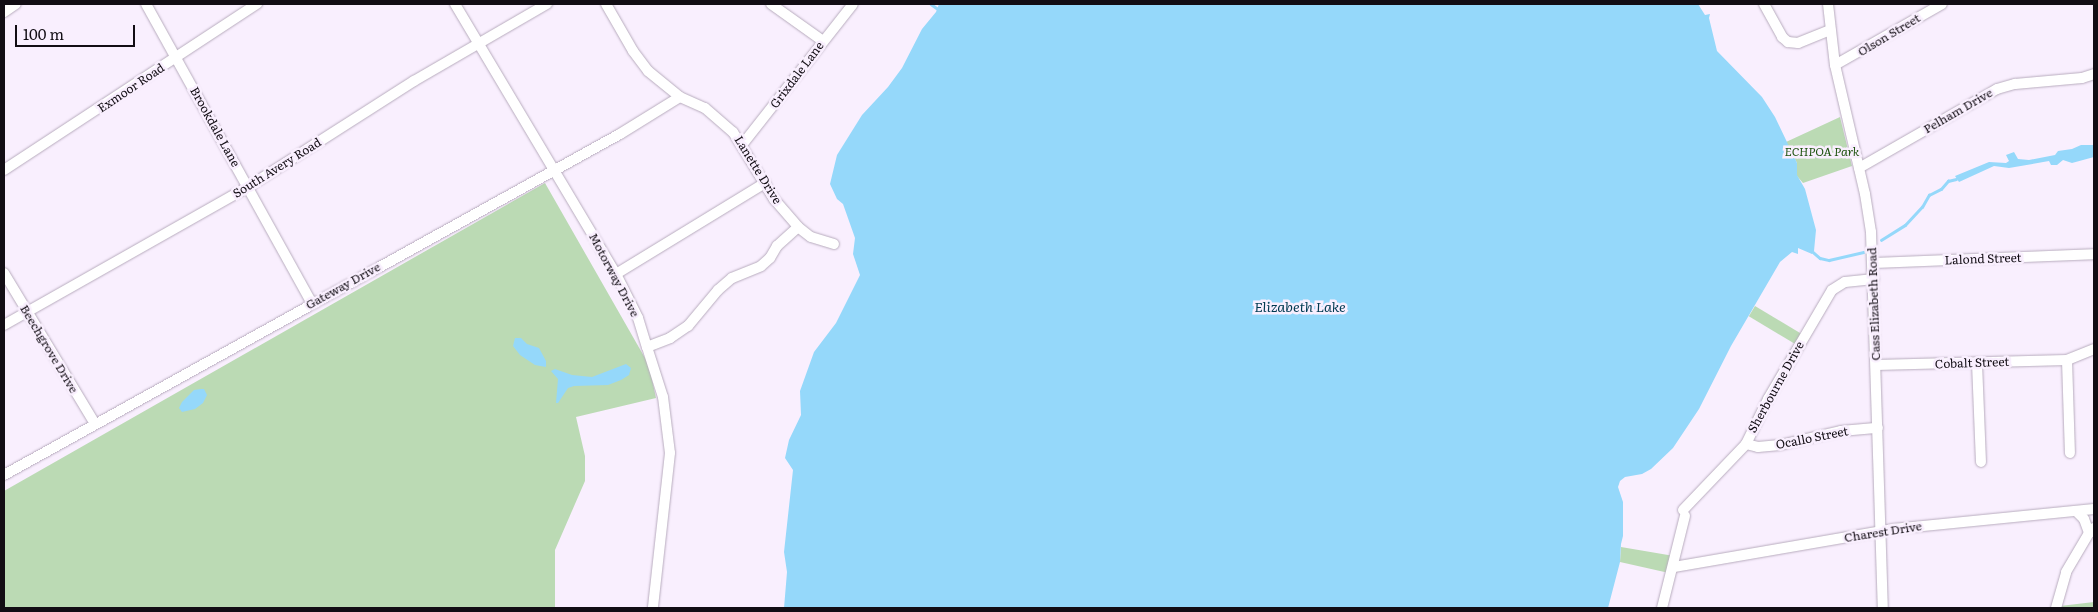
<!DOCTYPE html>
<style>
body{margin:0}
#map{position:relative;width:2098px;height:612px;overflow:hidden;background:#f9effe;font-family:Literata,serif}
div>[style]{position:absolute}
.green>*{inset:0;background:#bbdab4;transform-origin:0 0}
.water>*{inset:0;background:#95d8fa}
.stream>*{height:2.5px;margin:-1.25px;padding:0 1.25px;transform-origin:1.25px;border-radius:1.25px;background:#95d8fa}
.roads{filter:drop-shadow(0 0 1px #b8acbe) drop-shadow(0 0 1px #b8acbe)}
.minor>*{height:10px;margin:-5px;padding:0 5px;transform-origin:5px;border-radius:5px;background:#fff}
span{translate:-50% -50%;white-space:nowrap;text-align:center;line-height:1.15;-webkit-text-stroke:5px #f9effe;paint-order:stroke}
.street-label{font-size:12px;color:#120d14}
.park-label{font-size:12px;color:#1e530f;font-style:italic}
.water-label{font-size:14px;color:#003a51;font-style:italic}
.frame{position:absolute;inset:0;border:5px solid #120d14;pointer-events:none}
.scale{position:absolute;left:15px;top:25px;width:120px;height:22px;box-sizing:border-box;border:2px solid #120d14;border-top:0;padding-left:6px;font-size:15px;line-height:18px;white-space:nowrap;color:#120d14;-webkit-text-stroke:4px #f9effe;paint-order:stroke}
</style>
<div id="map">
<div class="green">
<i style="clip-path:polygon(1840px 117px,1852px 166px,1803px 183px,1797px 176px,1797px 163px,1786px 142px)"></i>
<i style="clip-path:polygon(545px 183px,649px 365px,656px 398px,576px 417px,585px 456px,585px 481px,555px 550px,555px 608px,4px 608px,4px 491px)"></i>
<i style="left:1755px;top:306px;width:55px;height:12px;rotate:31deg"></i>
<i style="clip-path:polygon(1621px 547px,1674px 556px,1669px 573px,1620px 562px)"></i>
<i style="clip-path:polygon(2094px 602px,2094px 608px,2060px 608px,2060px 606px)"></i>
</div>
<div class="water">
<i style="clip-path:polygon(939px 4px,1698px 4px,1705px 15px,1710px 14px,1709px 18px,1717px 51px,1762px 97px,1775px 117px,1797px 163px,1797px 175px,1805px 189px,1816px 230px,1814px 251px,1812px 254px,1798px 248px,1798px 254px,1792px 252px,1780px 262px,1731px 346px,1699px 409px,1673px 448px,1651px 469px,1642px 474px,1625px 477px,1620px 481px,1618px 487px,1623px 502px,1623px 536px,1621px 544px,1620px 562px,1608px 608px,784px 608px,787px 572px,784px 552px,793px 470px,785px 458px,789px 440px,801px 415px,800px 391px,814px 352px,836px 323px,860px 275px,853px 254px,855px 238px,843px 204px,837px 199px,830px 184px,837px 155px,862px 115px,888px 87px,902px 68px,922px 29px,936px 12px)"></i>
<i style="clip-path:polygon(2081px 145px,2094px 145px,2094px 157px,2072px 163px,2063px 160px,2057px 165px,2051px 165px,2049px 161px,2009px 168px,1994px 166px,1959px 182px,1955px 176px,1989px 162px,2006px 163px,2009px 161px,2006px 155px,2014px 152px,2018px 159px,2029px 160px,2055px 155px,2058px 151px,2072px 149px)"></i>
<i style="clip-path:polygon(515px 338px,521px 338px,527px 344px,539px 348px,546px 361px,546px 367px,535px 365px,520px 355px,513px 346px)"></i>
<i style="clip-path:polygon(626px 364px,631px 368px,629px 375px,621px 380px,608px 385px,574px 386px,568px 388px,558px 403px,556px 403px,558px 379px,551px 371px,555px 369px,572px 375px,592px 377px)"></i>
<i style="clip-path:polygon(201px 389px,204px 389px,207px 395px,203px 403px,195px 409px,182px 412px,179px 408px,182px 402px,194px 390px)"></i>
</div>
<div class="stream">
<i style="left:931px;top:4px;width:9px;rotate:36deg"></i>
<i style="left:1881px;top:240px;width:28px;rotate:-32deg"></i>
<i style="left:1905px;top:225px;width:25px;rotate:-47deg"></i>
<i style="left:1922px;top:207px;width:14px;rotate:-60deg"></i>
<i style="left:1929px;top:195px;width:13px;rotate:-27deg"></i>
<i style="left:1941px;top:189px;width:11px;rotate:-49deg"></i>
<i style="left:1948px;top:181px;width:8px;rotate:-14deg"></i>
<i style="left:1813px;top:252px;width:9px;rotate:41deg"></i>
<i style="left:1820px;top:258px;width:9px;rotate:13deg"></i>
<i style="left:1829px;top:260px;width:35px;rotate:-13deg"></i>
</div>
<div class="roads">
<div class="minor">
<i style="left:146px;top:4px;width:342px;rotate:61deg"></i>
<i style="left:455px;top:4px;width:314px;rotate:59.2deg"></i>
<i style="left:616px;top:274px;width:49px;rotate:63.4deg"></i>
<i style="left:638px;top:318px;width:30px;rotate:73deg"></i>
<i style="left:647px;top:347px;width:52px;rotate:72.3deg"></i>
<i style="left:663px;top:397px;width:56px;rotate:82.9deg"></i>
<i style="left:670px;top:453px;width:156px;rotate:96.3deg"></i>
<i style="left:606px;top:4px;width:54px;rotate:60.1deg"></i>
<i style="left:633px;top:51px;width:25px;rotate:53deg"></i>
<i style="left:648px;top:71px;width:41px;rotate:39.1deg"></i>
<i style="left:680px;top:97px;width:27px;rotate:24deg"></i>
<i style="left:705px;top:108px;width:37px;rotate:41deg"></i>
<i style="left:733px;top:132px;width:79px;rotate:58.5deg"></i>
<i style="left:774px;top:199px;width:37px;rotate:49deg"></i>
<i style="left:798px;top:227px;width:16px;rotate:38deg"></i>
<i style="left:811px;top:237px;width:24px;rotate:17deg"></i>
<i style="left:771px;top:4px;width:64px;rotate:35.4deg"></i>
<i style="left:1764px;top:4px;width:38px;rotate:61deg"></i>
<i style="left:1782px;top:37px;width:8px;rotate:40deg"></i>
<i style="left:1788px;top:42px;width:10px;rotate:6deg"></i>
<i style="left:1798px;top:43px;width:35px;rotate:-22deg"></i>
<i style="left:1828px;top:4px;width:61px;rotate:83.5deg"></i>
<i style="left:1835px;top:65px;width:132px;rotate:76.9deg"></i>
<i style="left:1865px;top:194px;width:38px;rotate:81deg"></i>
<i style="left:1871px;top:232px;width:376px;rotate:88.2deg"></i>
<i style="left:4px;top:12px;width:14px;rotate:-34deg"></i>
<i style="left:1835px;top:65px;width:123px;rotate:-29.7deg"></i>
<i style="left:742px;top:145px;width:179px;rotate:-51.8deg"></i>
<i style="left:1859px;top:168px;width:159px;rotate:-29.8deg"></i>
<i style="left:1997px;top:89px;width:19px;rotate:-16deg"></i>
<i style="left:2015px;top:84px;width:67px;rotate:-5.1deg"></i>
<i style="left:2082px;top:78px;width:13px;rotate:-18deg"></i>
<i style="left:4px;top:170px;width:303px;rotate:-33.3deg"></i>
<i style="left:1873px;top:263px;width:221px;rotate:-2.3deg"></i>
<i style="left:4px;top:273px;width:176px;rotate:58.9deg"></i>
<i style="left:616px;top:274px;width:175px;rotate:-31.4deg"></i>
<i style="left:4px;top:325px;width:280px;rotate:-29.5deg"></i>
<i style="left:248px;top:187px;width:197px;rotate:-32.6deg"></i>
<i style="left:414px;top:81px;width:154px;rotate:-30.1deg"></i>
<i style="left:647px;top:347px;width:25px;rotate:-21deg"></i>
<i style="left:670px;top:338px;width:22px;rotate:-34deg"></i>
<i style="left:688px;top:326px;width:47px;rotate:-50.2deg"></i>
<i style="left:718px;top:290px;width:18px;rotate:-41deg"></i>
<i style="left:732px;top:278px;width:31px;rotate:-22deg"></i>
<i style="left:761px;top:266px;width:12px;rotate:-42deg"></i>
<i style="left:770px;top:258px;width:14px;rotate:-60deg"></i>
<i style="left:777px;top:246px;width:28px;rotate:-42deg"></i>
<i style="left:2067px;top:360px;width:93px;rotate:88.2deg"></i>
<i style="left:1977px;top:363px;width:99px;rotate:87.7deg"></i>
<i style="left:1876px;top:365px;width:191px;rotate:-1.5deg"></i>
<i style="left:2067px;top:360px;width:29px;rotate:-22deg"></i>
<i style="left:1746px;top:444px;width:12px;rotate:14deg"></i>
<i style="left:1758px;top:447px;width:22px;rotate:-5deg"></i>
<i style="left:1780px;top:445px;width:63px;rotate:-12.9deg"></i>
<i style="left:1841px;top:431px;width:37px;rotate:-5deg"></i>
<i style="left:4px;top:475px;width:704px;rotate:-28.97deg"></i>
<i style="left:620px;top:134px;width:70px;rotate:-31.7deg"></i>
<i style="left:1683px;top:510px;width:91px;rotate:-46.3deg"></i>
<i style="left:1746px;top:444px;width:50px;rotate:-63.9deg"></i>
<i style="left:1768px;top:399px;width:126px;rotate:-59.6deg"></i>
<i style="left:1832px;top:290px;width:15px;rotate:-32deg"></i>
<i style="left:1845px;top:282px;width:29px;rotate:-6deg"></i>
<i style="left:2076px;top:511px;width:11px;rotate:45deg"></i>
<i style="left:2084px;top:519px;width:15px;rotate:70deg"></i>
<i style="left:1674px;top:567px;width:222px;rotate:-9.8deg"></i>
<i style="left:1893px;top:529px;width:202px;rotate:-5.7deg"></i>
<i style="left:1662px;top:608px;width:95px;rotate:-76deg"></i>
<i style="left:2056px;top:608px;width:37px;rotate:-74deg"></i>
<i style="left:2066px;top:572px;width:45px;rotate:-59.5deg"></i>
<i style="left:2089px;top:533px;width:7px;rotate:-45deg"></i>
</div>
</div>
<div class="street-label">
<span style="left:1889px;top:35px;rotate:-31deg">Olson Street</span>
<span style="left:797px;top:75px;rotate:-53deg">Grixdale Lane</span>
<span style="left:131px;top:88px;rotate:-34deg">Exmoor Road</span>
<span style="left:1958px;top:111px;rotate:-30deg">Pelham Drive</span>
<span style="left:215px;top:127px;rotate:61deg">Brookdale Lane</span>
<span style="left:277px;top:168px;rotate:-32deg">South Avery Road</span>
<span style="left:758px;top:170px;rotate:58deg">Lanette Drive</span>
<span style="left:1983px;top:259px;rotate:-2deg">Lalond Street</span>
<span style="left:614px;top:275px;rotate:62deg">Motorway Drive</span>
<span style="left:343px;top:286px;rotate:-29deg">Gateway Drive</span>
<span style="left:1874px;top:304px;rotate:-92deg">Cass Elizabeth Road</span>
<span style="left:49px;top:349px;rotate:59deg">Beechgrove Drive</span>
<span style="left:1972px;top:363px;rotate:-2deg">Cobalt Street</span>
<span style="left:1776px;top:387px;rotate:-61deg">Sherbourne Drive</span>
<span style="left:1812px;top:438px;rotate:-11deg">Ocallo Street</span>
<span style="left:1883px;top:532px;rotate:-9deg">Charest Drive</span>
</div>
<div class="park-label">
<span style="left:1822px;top:152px">ECHPOA Park</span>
</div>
<div class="water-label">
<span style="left:1300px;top:306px">Elizabeth Lake</span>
</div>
<div class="frame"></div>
<div class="scale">100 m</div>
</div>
